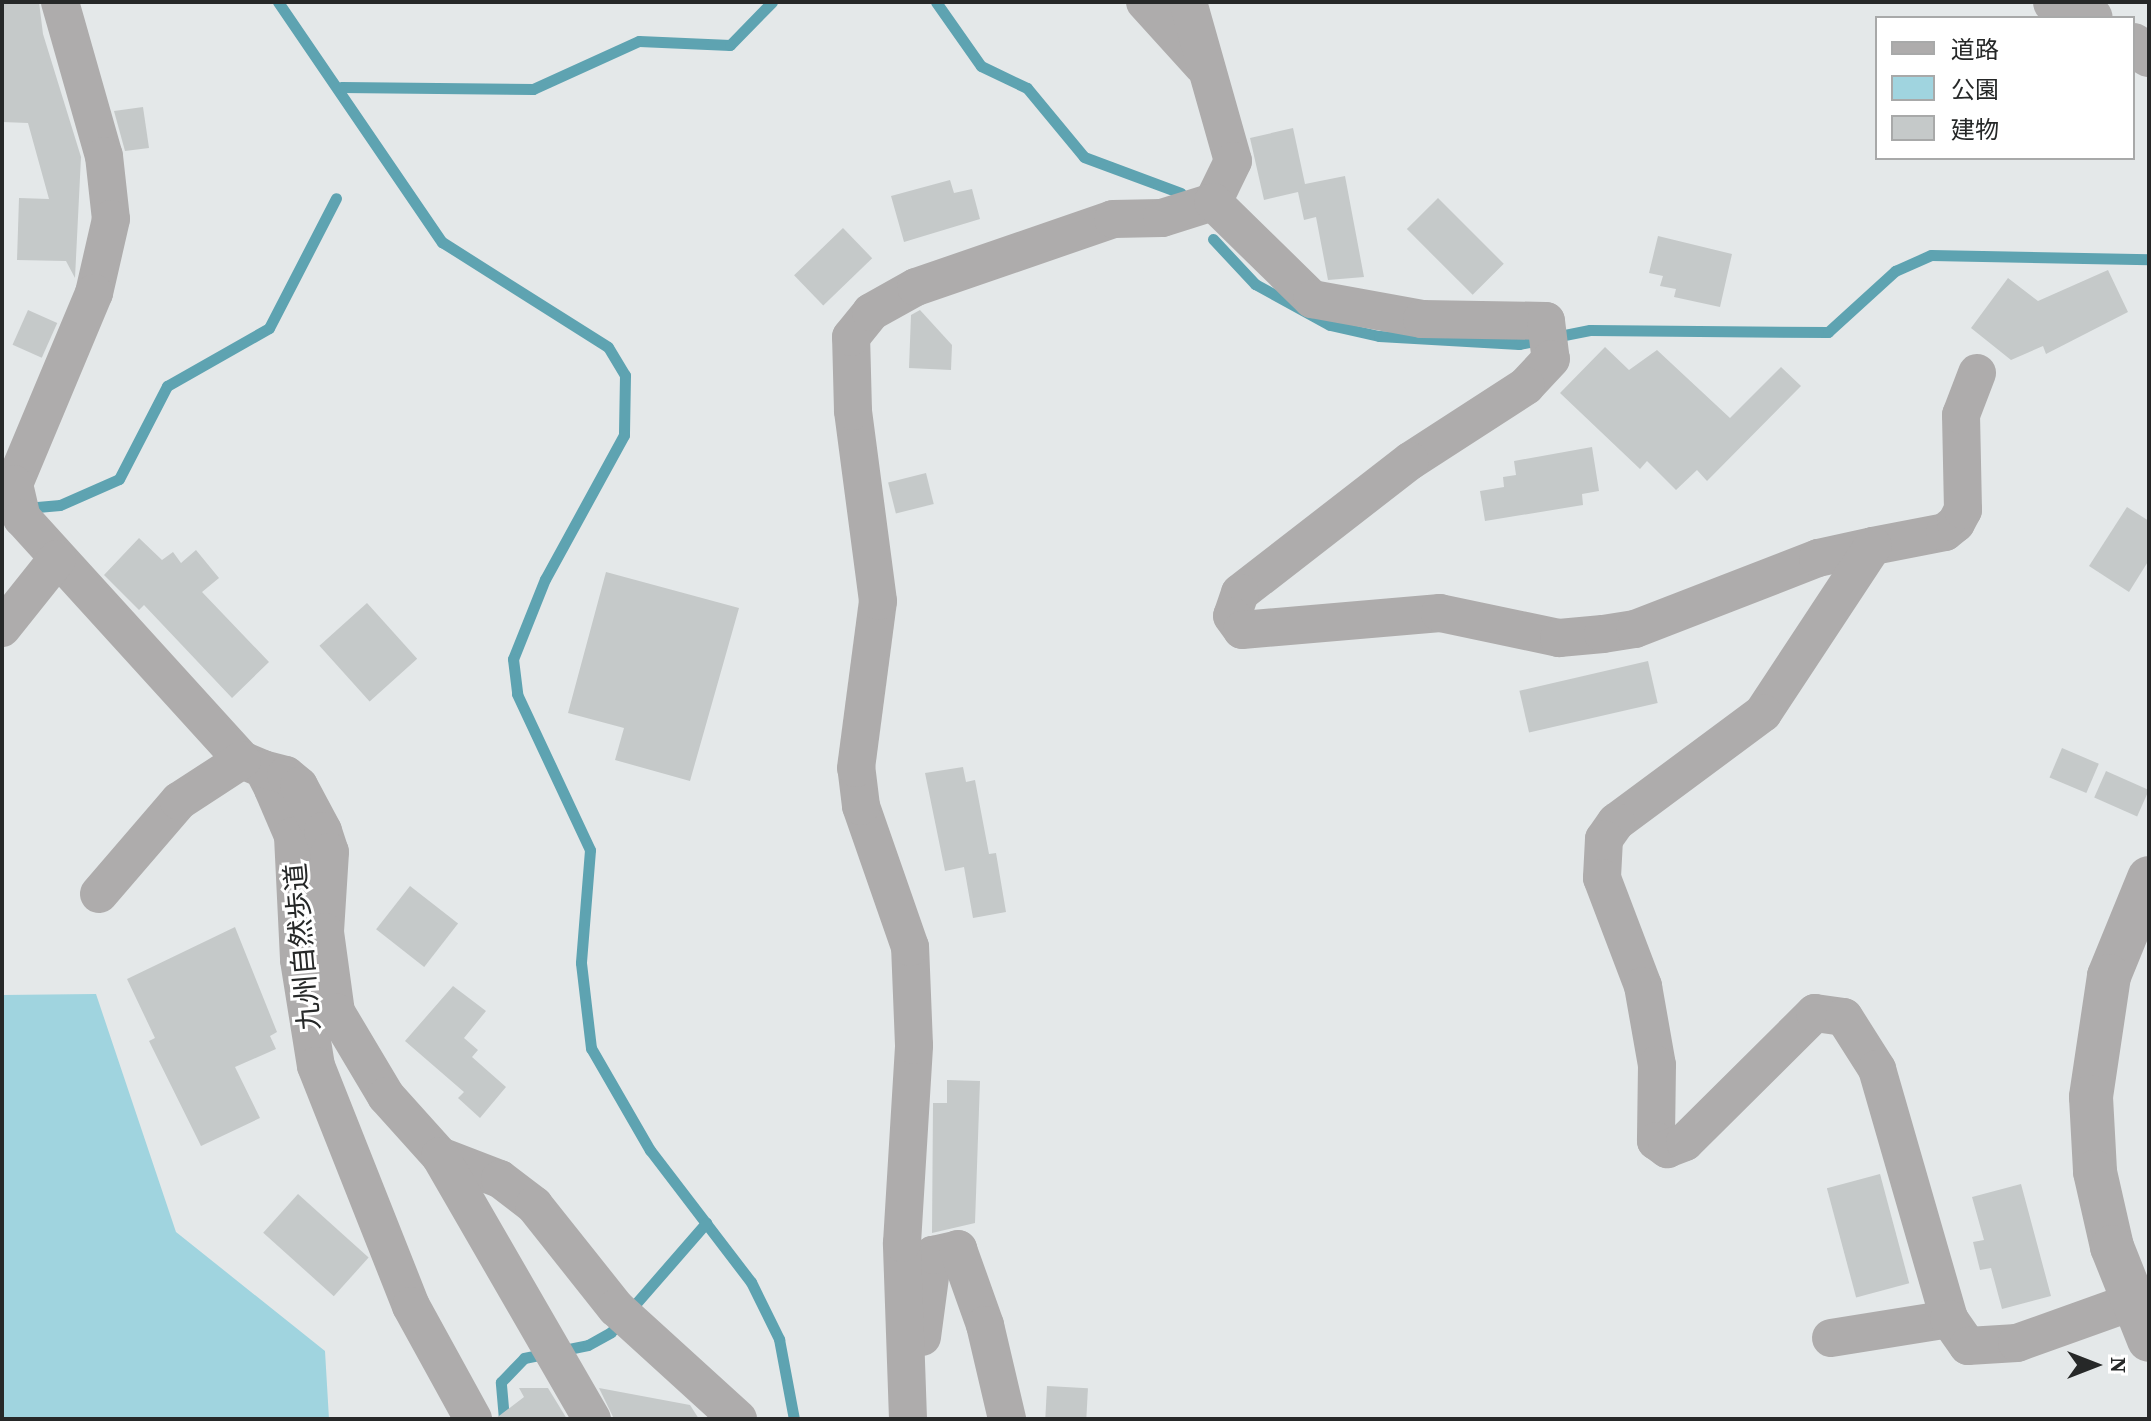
<!DOCTYPE html>
<meta charset="utf-8">
<style>
body{margin:0}
#map{position:relative;width:2151px;height:1421px;overflow:hidden;background:#e4e8e9;font-family:"Source Serif 4","Noto Sans JP",serif}
div>[style]{position:absolute}
.green>*{inset:0;background:#a0d4df}
.stream>*{height:11px;margin:-5.5px;padding:0 5.5px;transform-origin:5.5px;border-radius:5.5px;background:#5ea3b1}
.building>*{inset:0;background:#c5c9c9;transform-origin:0 0}
.minor>*{height:38px;margin:-19px;padding:0 19px;transform-origin:19px;border-radius:19px;background:#aeacac}
.tertiary>*{height:44px;margin:-22px;padding:0 22px;transform-origin:22px;border-radius:22px;background:#aeacac}
span{translate:-50% -50%;white-space:nowrap;text-align:center;line-height:1.15;-webkit-text-stroke:6px #fff;paint-order:stroke}
.street-label{font-size:28px;color:#262828}
.frame{position:absolute;inset:0;border:4px solid #262828;pointer-events:none}
.legend{position:absolute;left:1875px;top:16px;width:260px;height:144px;box-sizing:border-box;background:#fff;border:2px solid #a8a9a9;margin:0;padding:10px 14px;list-style:none;font-size:24px;color:#262828}
.legend li{display:flex;align-items:center;gap:16px;height:40px}
.legend b{width:40px;border:2px solid #a8a9a9}
.north{position:absolute;left:2055px;top:1325px;width:80px;height:80px;-webkit-text-stroke:6px #fff;paint-order:stroke;rotate:90deg;font-size:22px;font-weight:700;line-height:32px;text-align:center;color:#262828}
.north::after{content:'';display:block;margin:auto;width:28px;height:36px;background:#262828;clip-path:polygon(50% 0,100% 100%,50% 72%,0 100%)}
</style>
<div id="map">
<div class="green">
<i style="clip-path:polygon(96px 994px,176px 1232px,325px 1351px,329px 1419px,2px 1419px,2px 995px)"></i>
</div>
<div class="stream">
<i style="left:278px;top:2px;width:291px;rotate:55.7deg"></i>
<i style="left:442px;top:242px;width:196px;rotate:32.3deg"></i>
<i style="left:608px;top:347px;width:33px;rotate:59deg"></i>
<i style="left:625px;top:375px;width:60px;rotate:91deg"></i>
<i style="left:624px;top:435px;width:164px;rotate:118.7deg"></i>
<i style="left:545px;top:579px;width:86px;rotate:111.8deg"></i>
<i style="left:513px;top:659px;width:35px;rotate:83deg"></i>
<i style="left:517px;top:694px;width:172px;rotate:64.9deg"></i>
<i style="left:590px;top:850px;width:113px;rotate:94.6deg"></i>
<i style="left:581px;top:963px;width:86px;rotate:83.3deg"></i>
<i style="left:591px;top:1048px;width:118px;rotate:60deg"></i>
<i style="left:650px;top:1150px;width:166px;rotate:52.6deg"></i>
<i style="left:751px;top:1282px;width:64px;rotate:63.8deg"></i>
<i style="left:779px;top:1339px;width:81px;rotate:79.4deg"></i>
<i style="left:936px;top:2px;width:78px;rotate:54.9deg"></i>
<i style="left:981px;top:66px;width:51px;rotate:25.6deg"></i>
<i style="left:1027px;top:88px;width:89px;rotate:50.4deg"></i>
<i style="left:1084px;top:157px;width:103px;rotate:20.4deg"></i>
<i style="left:341px;top:87px;width:192px;rotate:0.6deg"></i>
<i style="left:533px;top:89px;width:116px;rotate:-24.4deg"></i>
<i style="left:639px;top:41px;width:91px;rotate:2.5deg"></i>
<i style="left:730px;top:45px;width:60px;rotate:-45.7deg"></i>
<i style="left:1213px;top:239px;width:62px;rotate:47deg"></i>
<i style="left:1255px;top:284px;width:85px;rotate:28.7deg"></i>
<i style="left:1330px;top:325px;width:50px;rotate:12.7deg"></i>
<i style="left:1379px;top:336px;width:140px;rotate:3.3deg"></i>
<i style="left:1519px;top:344px;width:72px;rotate:-11.2deg"></i>
<i style="left:1590px;top:330px;width:238px;rotate:0.5deg"></i>
<i style="left:1828px;top:332px;width:91px;rotate:-42.3deg"></i>
<i style="left:1895px;top:271px;width:39px;rotate:-24deg"></i>
<i style="left:1931px;top:255px;width:218px;rotate:1.1deg"></i>
<i style="left:26px;top:508px;width:34px;rotate:-5deg"></i>
<i style="left:60px;top:505px;width:64px;rotate:-23.8deg"></i>
<i style="left:119px;top:479px;width:105px;rotate:-62.7deg"></i>
<i style="left:167px;top:386px;width:117px;rotate:-29.6deg"></i>
<i style="left:269px;top:328px;width:146px;rotate:-62.7deg"></i>
<i style="left:504px;top:1419px;width:37px;rotate:-95deg"></i>
<i style="left:501px;top:1382px;width:33px;rotate:-46deg"></i>
<i style="left:524px;top:1358px;width:65px;rotate:-11.5deg"></i>
<i style="left:588px;top:1345px;width:26px;rotate:-29deg"></i>
<i style="left:611px;top:1332px;width:145px;rotate:-48.9deg"></i>
</div>
<div class="building">
<i style="clip-path:polygon(2px 2px,39px 2px,43px 34px,81px 157px,75px 278px,66px 261px,17px 260px,19px 198px,49px 199px,28px 123px,2px 122px)"></i>
<i style="clip-path:polygon(143px 107px,149px 148px,125px 151px,114px 111px)"></i>
<i style="clip-path:polygon(1293px 128px,1305px 184px,1345px 176px,1364px 277px,1328px 280px,1316px 217px,1304px 220px,1298px 192px,1264px 200px,1250px 138px)"></i>
<i style="clip-path:polygon(950px 180px,954px 193px,972px 189px,980px 219px,904px 242px,891px 196px)"></i>
<i style="left:1438px;top:198px;width:93px;height:44px;rotate:45deg"></i>
<i style="left:843px;top:228px;width:42px;height:68px;rotate:46deg"></i>
<i style="clip-path:polygon(1658px 236px,1732px 254px,1720px 307px,1674px 297px,1676px 289px,1660px 286px,1663px 276px,1649px 273px)"></i>
<i style="clip-path:polygon(2108px 270px,2128px 312px,2046px 354px,2043px 346px,2011px 360px,1971px 328px,2008px 278px,2038px 301px)"></i>
<i style="left:28px;top:310px;width:32px;height:38px;rotate:24deg"></i>
<i style="clip-path:polygon(920px 310px,952px 345px,951px 370px,909px 368px,911px 315px)"></i>
<i style="clip-path:polygon(1605px 347px,1629px 370px,1657px 350px,1730px 418px,1781px 367px,1801px 386px,1707px 481px,1697px 470px,1676px 490px,1647px 461px,1640px 469px,1560px 393px)"></i>
<i style="clip-path:polygon(1592px 447px,1599px 491px,1582px 494px,1583px 505px,1485px 521px,1480px 491px,1504px 487px,1503px 477px,1516px 475px,1514px 461px)"></i>
<i style="left:926px;top:473px;width:32px;height:39px;rotate:76deg"></i>
<i style="clip-path:polygon(2127px 507px,2149px 521px,2149px 560px,2129px 592px,2089px 566px)"></i>
<i style="clip-path:polygon(139px 538px,162px 560px,173px 552px,181px 563px,196px 550px,219px 578px,202px 592px,269px 662px,232px 698px,144px 605px,139px 610px,104px 575px)"></i>
<i style="clip-path:polygon(606px 572px,739px 608px,690px 781px,615px 760px,624px 728px,568px 713px)"></i>
<i style="left:367px;top:603px;width:75px;height:64px;rotate:48deg"></i>
<i style="left:1648px;top:661px;width:43px;height:132px;rotate:77deg"></i>
<i style="left:2062px;top:748px;width:40px;height:32px;rotate:23deg"></i>
<i style="clip-path:polygon(963px 767px,966px 782px,975px 780px,989px 854px,996px 853px,1006px 912px,973px 918px,964px 867px,945px 871px,925px 773px)"></i>
<i style="left:2106px;top:771px;width:47px;height:29px;rotate:24deg"></i>
<i style="left:410px;top:886px;width:61px;height:55px;rotate:38deg"></i>
<i style="clip-path:polygon(235px 927px,277px 1032px,270px 1036px,276px 1049px,235px 1067px,260px 1118px,201px 1146px,149px 1041px,155px 1038px,127px 979px)"></i>
<i style="clip-path:polygon(453px 986px,486px 1011px,464px 1038px,478px 1050px,472px 1057px,506px 1087px,480px 1118px,458px 1098px,464px 1092px,405px 1041px)"></i>
<i style="clip-path:polygon(947px 1080px,980px 1081px,975px 1223px,932px 1233px,933px 1103px,947px 1103px)"></i>
<i style="left:1880px;top:1174px;width:113px;height:55px;rotate:75deg"></i>
<i style="clip-path:polygon(2021px 1184px,2051px 1296px,2002px 1309px,1991px 1268px,1980px 1270px,1973px 1242px,1984px 1240px,1972px 1197px)"></i>
<i style="left:298px;top:1194px;width:95px;height:52px;rotate:42deg"></i>
<i style="left:1047px;top:1386px;width:41px;height:33px;rotate:3deg"></i>
<i style="clip-path:polygon(519px 1388px,548px 1388px,567px 1419px,495px 1419px,524px 1397px)"></i>
<i style="clip-path:polygon(599px 1388px,690px 1405px,699px 1419px,614px 1419px)"></i>
</div>
<div class="minor">
<i style="left:60px;top:2px;width:160px;rotate:74.1deg"></i>
<i style="left:104px;top:156px;width:63px;rotate:83.7deg"></i>
<i style="left:111px;top:219px;width:76px;rotate:102.9deg"></i>
<i style="left:94px;top:293px;width:207px;rotate:112.7deg"></i>
<i style="left:14px;top:484px;width:35px;rotate:77deg"></i>
<i style="left:22px;top:518px;width:327px;rotate:47.7deg"></i>
<i style="left:242px;top:760px;width:23px;rotate:23deg"></i>
<i style="left:263px;top:769px;width:22px;rotate:63deg"></i>
<i style="left:273px;top:789px;width:51px;rotate:66.9deg"></i>
<i style="left:293px;top:836px;width:124px;rotate:87.2deg"></i>
<i style="left:299px;top:960px;width:107px;rotate:80.9deg"></i>
<i style="left:316px;top:1066px;width:258px;rotate:68.4deg"></i>
<i style="left:411px;top:1306px;width:129px;rotate:61.2deg"></i>
<i style="left:1145px;top:2px;width:86px;rotate:47.8deg"></i>
<i style="left:1188px;top:2px;width:165px;rotate:74.2deg"></i>
<i style="left:1233px;top:161px;width:46px;rotate:116deg"></i>
<i style="left:1873px;top:546px;width:73px;rotate:-11deg"></i>
<i style="left:1945px;top:532px;width:14px;rotate:-39deg"></i>
<i style="left:1956px;top:523px;width:15px;rotate:-62deg"></i>
<i style="left:1963px;top:510px;width:95px;rotate:-91.2deg"></i>
<i style="left:1961px;top:415px;width:45px;rotate:-69.1deg"></i>
<i style="left:2px;top:628px;width:88px;rotate:-51.4deg"></i>
<i style="left:263px;top:769px;width:24px;rotate:15deg"></i>
<i style="left:286px;top:775px;width:17px;rotate:40deg"></i>
<i style="left:299px;top:786px;width:51px;rotate:61.9deg"></i>
<i style="left:323px;top:831px;width:22px;rotate:72deg"></i>
<i style="left:330px;top:852px;width:80px;rotate:93.6deg"></i>
<i style="left:325px;top:932px;width:81px;rotate:82.2deg"></i>
<i style="left:336px;top:1012px;width:98px;rotate:59.2deg"></i>
<i style="left:386px;top:1096px;width:81px;rotate:48deg"></i>
<i style="left:440px;top:1156px;width:64px;rotate:21deg"></i>
<i style="left:500px;top:1179px;width:43px;rotate:37.4deg"></i>
<i style="left:534px;top:1205px;width:132px;rotate:51.5deg"></i>
<i style="left:616px;top:1308px;width:165px;rotate:42.3deg"></i>
<i style="left:99px;top:894px;width:123px;rotate:-49.3deg"></i>
<i style="left:179px;top:801px;width:75px;rotate:-33.1deg"></i>
<i style="left:440px;top:1156px;width:304px;rotate:60deg"></i>
<i style="left:922px;top:1337px;width:83px;rotate:-82.4deg"></i>
<i style="left:933px;top:1255px;width:26px;rotate:-13deg"></i>
<i style="left:958px;top:1249px;width:81px;rotate:70.4deg"></i>
<i style="left:985px;top:1325px;width:97px;rotate:76.8deg"></i>
<i style="left:1831px;top:1338px;width:120px;rotate:-9.1deg"></i>
<i style="left:908px;top:1419px;width:176px;rotate:-92deg"></i>
<i style="left:902px;top:1243px;width:198px;rotate:-86.5deg"></i>
<i style="left:914px;top:1045px;width:98px;rotate:-92.3deg"></i>
<i style="left:910px;top:947px;width:149px;rotate:-109.2deg"></i>
<i style="left:861px;top:806px;width:38px;rotate:-97deg"></i>
<i style="left:856px;top:768px;width:168px;rotate:-82.5deg"></i>
<i style="left:878px;top:601px;width:192px;rotate:-97.5deg"></i>
<i style="left:853px;top:411px;width:74px;rotate:-91.5deg"></i>
<i style="left:851px;top:337px;width:32px;rotate:-51deg"></i>
<i style="left:871px;top:312px;width:51px;rotate:-29.1deg"></i>
<i style="left:916px;top:287px;width:208px;rotate:-19deg"></i>
<i style="left:1113px;top:219px;width:49px;rotate:-1.2deg"></i>
<i style="left:1162px;top:218px;width:53px;rotate:-17.4deg"></i>
<i style="left:1213px;top:202px;width:139px;rotate:44.4deg"></i>
<i style="left:1312px;top:299px;width:112px;rotate:10.3deg"></i>
<i style="left:1422px;top:319px;width:124px;rotate:0.9deg"></i>
<i style="left:1546px;top:321px;width:38px;rotate:83deg"></i>
<i style="left:1551px;top:359px;width:37px;rotate:133deg"></i>
<i style="left:1526px;top:386px;width:138px;rotate:147.1deg"></i>
<i style="left:1410px;top:461px;width:215px;rotate:142.2deg"></i>
<i style="left:1240px;top:593px;width:24px;rotate:109deg"></i>
<i style="left:1232px;top:616px;width:17px;rotate:54deg"></i>
<i style="left:1242px;top:630px;width:199px;rotate:-4.9deg"></i>
<i style="left:1440px;top:613px;width:122px;rotate:11.9deg"></i>
<i style="left:1559px;top:638px;width:44px;rotate:-5.2deg"></i>
<i style="left:1603px;top:634px;width:32px;rotate:-9deg"></i>
<i style="left:1635px;top:629px;width:196px;rotate:-21.2deg"></i>
<i style="left:1818px;top:558px;width:56px;rotate:-12.3deg"></i>
<i style="left:1873px;top:546px;width:200px;rotate:123.4deg"></i>
<i style="left:1763px;top:713px;width:183px;rotate:143.4deg"></i>
<i style="left:1616px;top:822px;width:21px;rotate:125deg"></i>
<i style="left:1604px;top:839px;width:39px;rotate:93deg"></i>
<i style="left:1602px;top:878px;width:116px;rotate:69.2deg"></i>
<i style="left:1643px;top:986px;width:80px;rotate:80deg"></i>
<i style="left:1657px;top:1065px;width:76px;rotate:90.8deg"></i>
<i style="left:1656px;top:1141px;width:14px;rotate:36deg"></i>
<i style="left:1667px;top:1149px;width:19px;rotate:-21deg"></i>
<i style="left:1685px;top:1142px;width:183px;rotate:-44.8deg"></i>
<i style="left:1815px;top:1013px;width:29px;rotate:8deg"></i>
<i style="left:1844px;top:1017px;width:62px;rotate:57.6deg"></i>
<i style="left:1877px;top:1069px;width:260px;rotate:73.9deg"></i>
<i style="left:1949px;top:1319px;width:33px;rotate:55deg"></i>
<i style="left:1968px;top:1346px;width:49px;rotate:-3.5deg"></i>
<i style="left:2017px;top:1343px;width:119px;rotate:-19.7deg"></i>
</div>
<div class="tertiary">
<i style="left:2055px;top:2px;width:39px;rotate:24deg"></i>
<i style="left:2133px;top:45px;width:19px;rotate:32deg"></i>
<i style="left:2149px;top:878px;width:106px;rotate:112.2deg"></i>
<i style="left:2109px;top:976px;width:122px;rotate:98.5deg"></i>
<i style="left:2091px;top:1097px;width:75px;rotate:86.9deg"></i>
<i style="left:2095px;top:1172px;width:77px;rotate:77.2deg"></i>
<i style="left:2112px;top:1247px;width:100px;rotate:68.3deg"></i>
</div>
<div class="street-label">
<span style="left:302px;top:947px;rotate:-95deg">九州自然歩道</span>
</div>
<div class="frame"></div>
<ul class="legend">
<li><b style="height:10px;background:#aeacac"></b>道路</li>
<li><b style="height:22px;background:#a0d4df"></b>公園</li>
<li><b style="height:22px;background:#c5c9c9"></b>建物</li>
</ul>
<div class="north">N</div>
</div>
